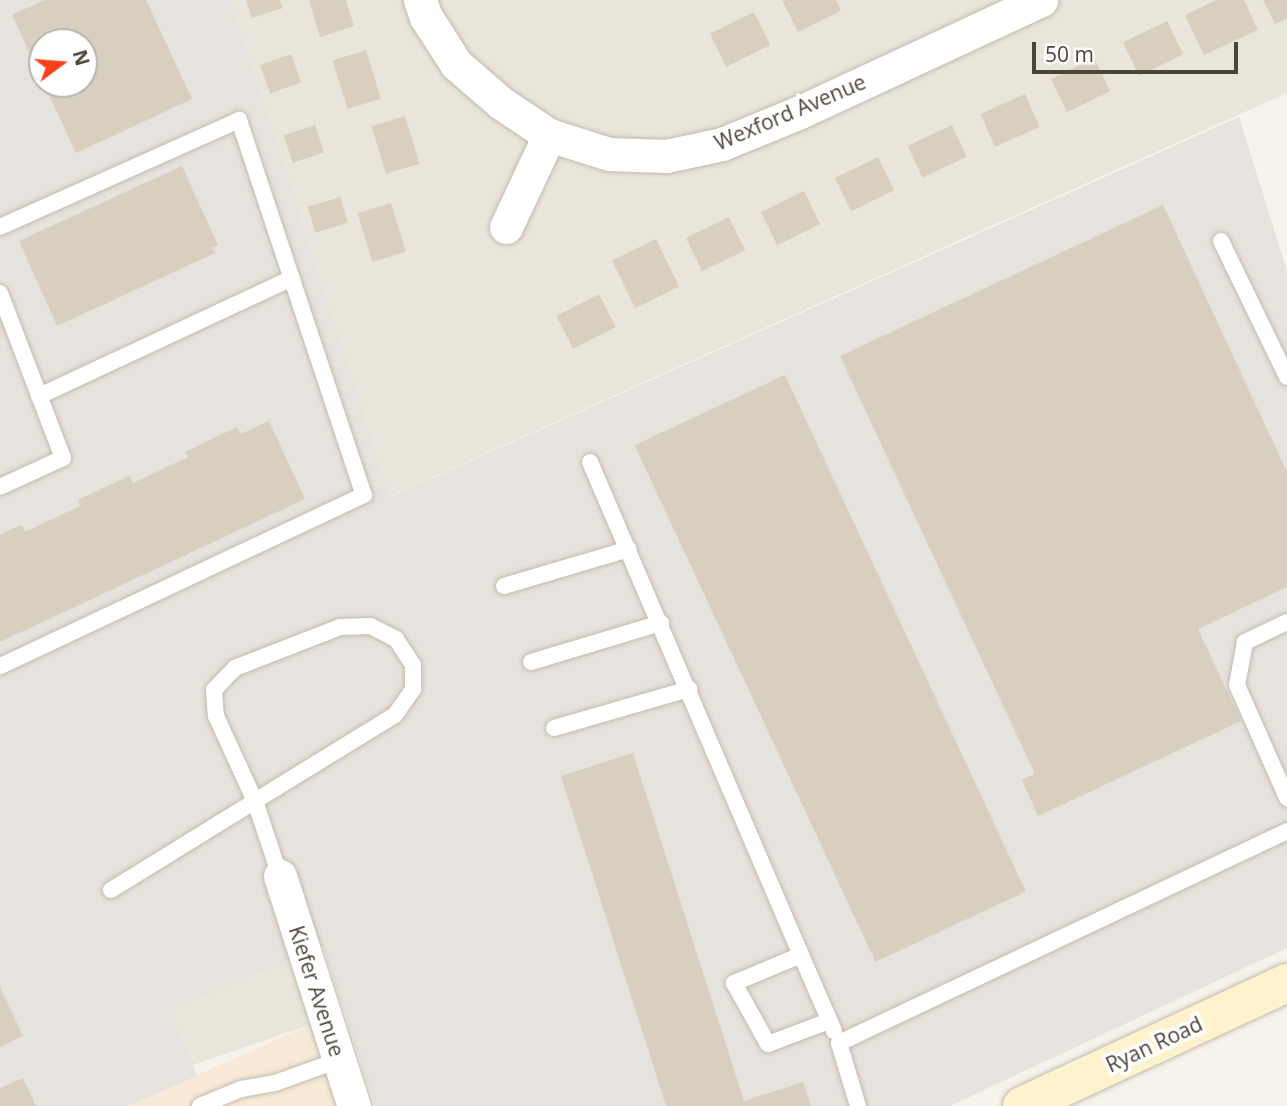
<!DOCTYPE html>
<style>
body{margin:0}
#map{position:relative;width:1287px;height:1106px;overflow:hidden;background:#f6f3ec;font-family:"Open Sans",sans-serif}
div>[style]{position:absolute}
.residential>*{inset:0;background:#eae5da;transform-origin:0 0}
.commercial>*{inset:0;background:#f7ead8}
.industrial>*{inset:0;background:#e6e2dd}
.building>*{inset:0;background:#d8cfc1;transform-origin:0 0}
.roads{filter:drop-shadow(0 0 2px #c2bbae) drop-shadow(0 0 2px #c2bbae)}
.service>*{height:16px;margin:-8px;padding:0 8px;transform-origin:8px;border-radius:8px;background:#fff}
.minor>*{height:33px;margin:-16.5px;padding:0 16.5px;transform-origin:16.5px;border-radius:16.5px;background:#fff}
.secondary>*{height:38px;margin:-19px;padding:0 19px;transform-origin:19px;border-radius:19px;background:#fff3cd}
span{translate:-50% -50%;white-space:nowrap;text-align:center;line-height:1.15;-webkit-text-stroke:7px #fff;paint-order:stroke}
.street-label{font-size:21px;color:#4b4439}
.north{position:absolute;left:28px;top:28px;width:70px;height:70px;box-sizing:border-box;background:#fff;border:2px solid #b7b4b0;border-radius:50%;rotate:74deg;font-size:19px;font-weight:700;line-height:28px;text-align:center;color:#4b4439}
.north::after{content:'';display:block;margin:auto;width:24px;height:32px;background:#fc3f1d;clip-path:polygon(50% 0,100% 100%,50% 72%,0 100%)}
.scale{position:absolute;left:1032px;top:42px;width:206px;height:32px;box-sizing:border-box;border:4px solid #4b4439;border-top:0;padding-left:9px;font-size:21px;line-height:24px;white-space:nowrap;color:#4b4439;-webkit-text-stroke:5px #fff;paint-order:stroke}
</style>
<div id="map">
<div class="residential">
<i style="clip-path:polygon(231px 0,1287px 0,1287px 93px,389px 497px)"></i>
<i style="left:292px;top:959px;width:68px;height:134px;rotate:71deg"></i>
</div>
<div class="commercial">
<i style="clip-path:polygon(314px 1023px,341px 1106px,128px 1106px)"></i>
</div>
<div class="industrial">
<i style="clip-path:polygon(evenodd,0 0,231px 0,390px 497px,1239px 117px,1287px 271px,1287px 948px,950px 1106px,375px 1106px,323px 946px,169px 1010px,197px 1076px,128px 1106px,0 1106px,0 0,42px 42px,84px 42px,84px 84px,42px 84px,42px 42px)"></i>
</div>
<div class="building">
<i style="clip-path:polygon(44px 0,146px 0,192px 99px,76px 153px,44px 84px,84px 84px,84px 42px,42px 42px,42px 80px,12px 15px)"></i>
<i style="clip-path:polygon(246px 0,280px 0,283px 8px,252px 18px)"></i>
<i style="clip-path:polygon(309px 0,346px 0,354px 26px,320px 37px)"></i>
<i style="clip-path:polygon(782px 0,836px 0,841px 11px,798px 32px)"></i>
<i style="clip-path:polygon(1216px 0,1244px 0,1258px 30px,1204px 55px,1185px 15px)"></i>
<i style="clip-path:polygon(1263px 0,1287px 0,1287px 19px,1275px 24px)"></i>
<i style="left:754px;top:12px;width:37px;height:49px;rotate:64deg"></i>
<i style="left:1167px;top:21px;width:37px;height:49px;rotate:64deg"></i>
<i style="left:366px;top:50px;width:51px;height:35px;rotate:73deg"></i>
<i style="left:291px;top:54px;width:30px;height:33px;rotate:70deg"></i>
<i style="left:1094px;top:58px;width:37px;height:48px;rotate:64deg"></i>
<i style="left:1025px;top:94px;width:36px;height:49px;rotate:66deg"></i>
<i style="left:405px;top:116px;width:50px;height:35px;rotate:73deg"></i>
<i style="left:315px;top:125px;width:29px;height:33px;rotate:72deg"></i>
<i style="left:952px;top:125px;width:35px;height:49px;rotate:65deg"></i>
<i style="left:878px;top:157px;width:37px;height:48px;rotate:64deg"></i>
<i style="clip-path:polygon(182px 166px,218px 245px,212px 248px,215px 253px,57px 326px,19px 241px)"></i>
<i style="left:804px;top:191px;width:37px;height:48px;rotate:64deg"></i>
<i style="left:340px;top:197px;width:27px;height:34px;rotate:73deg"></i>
<i style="left:391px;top:203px;width:51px;height:35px;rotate:73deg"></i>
<i style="clip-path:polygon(1163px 205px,1287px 472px,1287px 587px,1198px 629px,1241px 721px,1038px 816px,1022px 780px,1035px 774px,840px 356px)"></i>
<i style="left:729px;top:217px;width:37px;height:48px;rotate:64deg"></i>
<i style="left:656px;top:239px;width:53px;height:49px;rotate:64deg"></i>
<i style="left:599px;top:294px;width:37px;height:48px;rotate:63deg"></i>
<i style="left:785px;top:375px;width:570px;height:166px;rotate:65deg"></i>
<i style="clip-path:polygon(269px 421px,305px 499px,0 642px,0 535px,21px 525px,25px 532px,80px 506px,78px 500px,129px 476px,133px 483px,188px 457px,185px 452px,237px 427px,241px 434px)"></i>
<i style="clip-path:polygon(633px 753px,744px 1101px,803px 1082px,811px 1106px,666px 1106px,561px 776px)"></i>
<i style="clip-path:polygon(0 987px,23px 1036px,0 1047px)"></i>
<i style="clip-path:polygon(23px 1078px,36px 1106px,0 1106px,0 1088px)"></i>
</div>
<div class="roads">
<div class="service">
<i style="left:0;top:227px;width:262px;rotate:-24.1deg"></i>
<i style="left:239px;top:120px;width:395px;rotate:71.6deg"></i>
<i style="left:364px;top:495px;width:402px;rotate:154.8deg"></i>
<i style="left:1221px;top:241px;width:151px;rotate:64.1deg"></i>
<i style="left:0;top:293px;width:177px;rotate:69.1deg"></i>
<i style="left:63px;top:458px;width:69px;rotate:155.3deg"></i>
<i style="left:39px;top:396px;width:279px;rotate:-25deg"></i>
<i style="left:590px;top:462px;width:536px;rotate:66.83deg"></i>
<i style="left:801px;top:955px;width:73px;rotate:157.3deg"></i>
<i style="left:734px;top:983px;width:70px;rotate:60.9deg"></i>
<i style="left:768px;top:1044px;width:65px;rotate:-20.7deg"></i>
<i style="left:504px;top:586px;width:130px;rotate:-16.5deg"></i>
<i style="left:1287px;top:622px;width:47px;rotate:154.5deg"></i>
<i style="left:1245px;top:642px;width:44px;rotate:100.5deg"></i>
<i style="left:1237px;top:685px;width:124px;rotate:66.1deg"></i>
<i style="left:531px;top:662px;width:136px;rotate:-16.7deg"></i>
<i style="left:554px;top:728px;width:141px;rotate:-16.1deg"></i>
<i style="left:111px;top:890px;width:169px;rotate:-31.7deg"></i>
<i style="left:255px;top:801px;width:164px;rotate:-31.6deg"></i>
<i style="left:395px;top:715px;width:32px;rotate:-55deg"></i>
<i style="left:413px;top:689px;width:24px;rotate:-90deg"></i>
<i style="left:413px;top:665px;width:31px;rotate:-123deg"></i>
<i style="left:396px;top:639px;width:28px;rotate:-153deg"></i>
<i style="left:371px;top:626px;width:31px;rotate:178deg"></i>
<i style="left:340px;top:627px;width:113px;rotate:158.7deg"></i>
<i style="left:235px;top:668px;width:30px;rotate:134deg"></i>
<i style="left:214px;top:690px;width:26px;rotate:86deg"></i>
<i style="left:216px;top:716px;width:94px;rotate:65.4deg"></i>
<i style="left:255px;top:801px;width:79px;rotate:71.6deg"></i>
<i style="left:801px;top:955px;width:83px;rotate:66.5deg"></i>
<i style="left:200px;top:1106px;width:44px;rotate:-22.5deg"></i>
<i style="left:241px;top:1089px;width:35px;rotate:-10deg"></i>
<i style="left:275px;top:1083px;width:68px;rotate:-19.8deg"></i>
<i style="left:858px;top:1106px;width:66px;rotate:-106.8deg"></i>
<i style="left:839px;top:1043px;width:496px;rotate:-25.3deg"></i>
</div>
<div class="minor">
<i style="left:420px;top:0;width:18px;rotate:71deg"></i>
<i style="left:426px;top:17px;width:56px;rotate:57.4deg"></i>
<i style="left:456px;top:64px;width:60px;rotate:40.9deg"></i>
<i style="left:501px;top:103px;width:58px;rotate:33.7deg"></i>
<i style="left:549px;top:135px;width:63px;rotate:17.6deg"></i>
<i style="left:609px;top:154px;width:57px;rotate:2deg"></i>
<i style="left:666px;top:156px;width:57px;rotate:-12.1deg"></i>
<i style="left:722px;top:144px;width:84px;rotate:-22.3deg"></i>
<i style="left:800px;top:112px;width:266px;rotate:-24.9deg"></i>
<i style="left:506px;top:227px;width:102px;rotate:-64.9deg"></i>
<i style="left:280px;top:876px;width:242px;rotate:72.2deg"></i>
</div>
<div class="secondary">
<i style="left:1022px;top:1106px;width:292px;rotate:-24.9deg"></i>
</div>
</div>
<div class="street-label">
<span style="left:790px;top:112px;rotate:-23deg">Wexford Avenue</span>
<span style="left:317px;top:991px;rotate:72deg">Kiefer Avenue</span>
<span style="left:1154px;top:1044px;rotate:-25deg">Ryan Road</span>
</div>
<div class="north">N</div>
<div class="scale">50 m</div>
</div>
